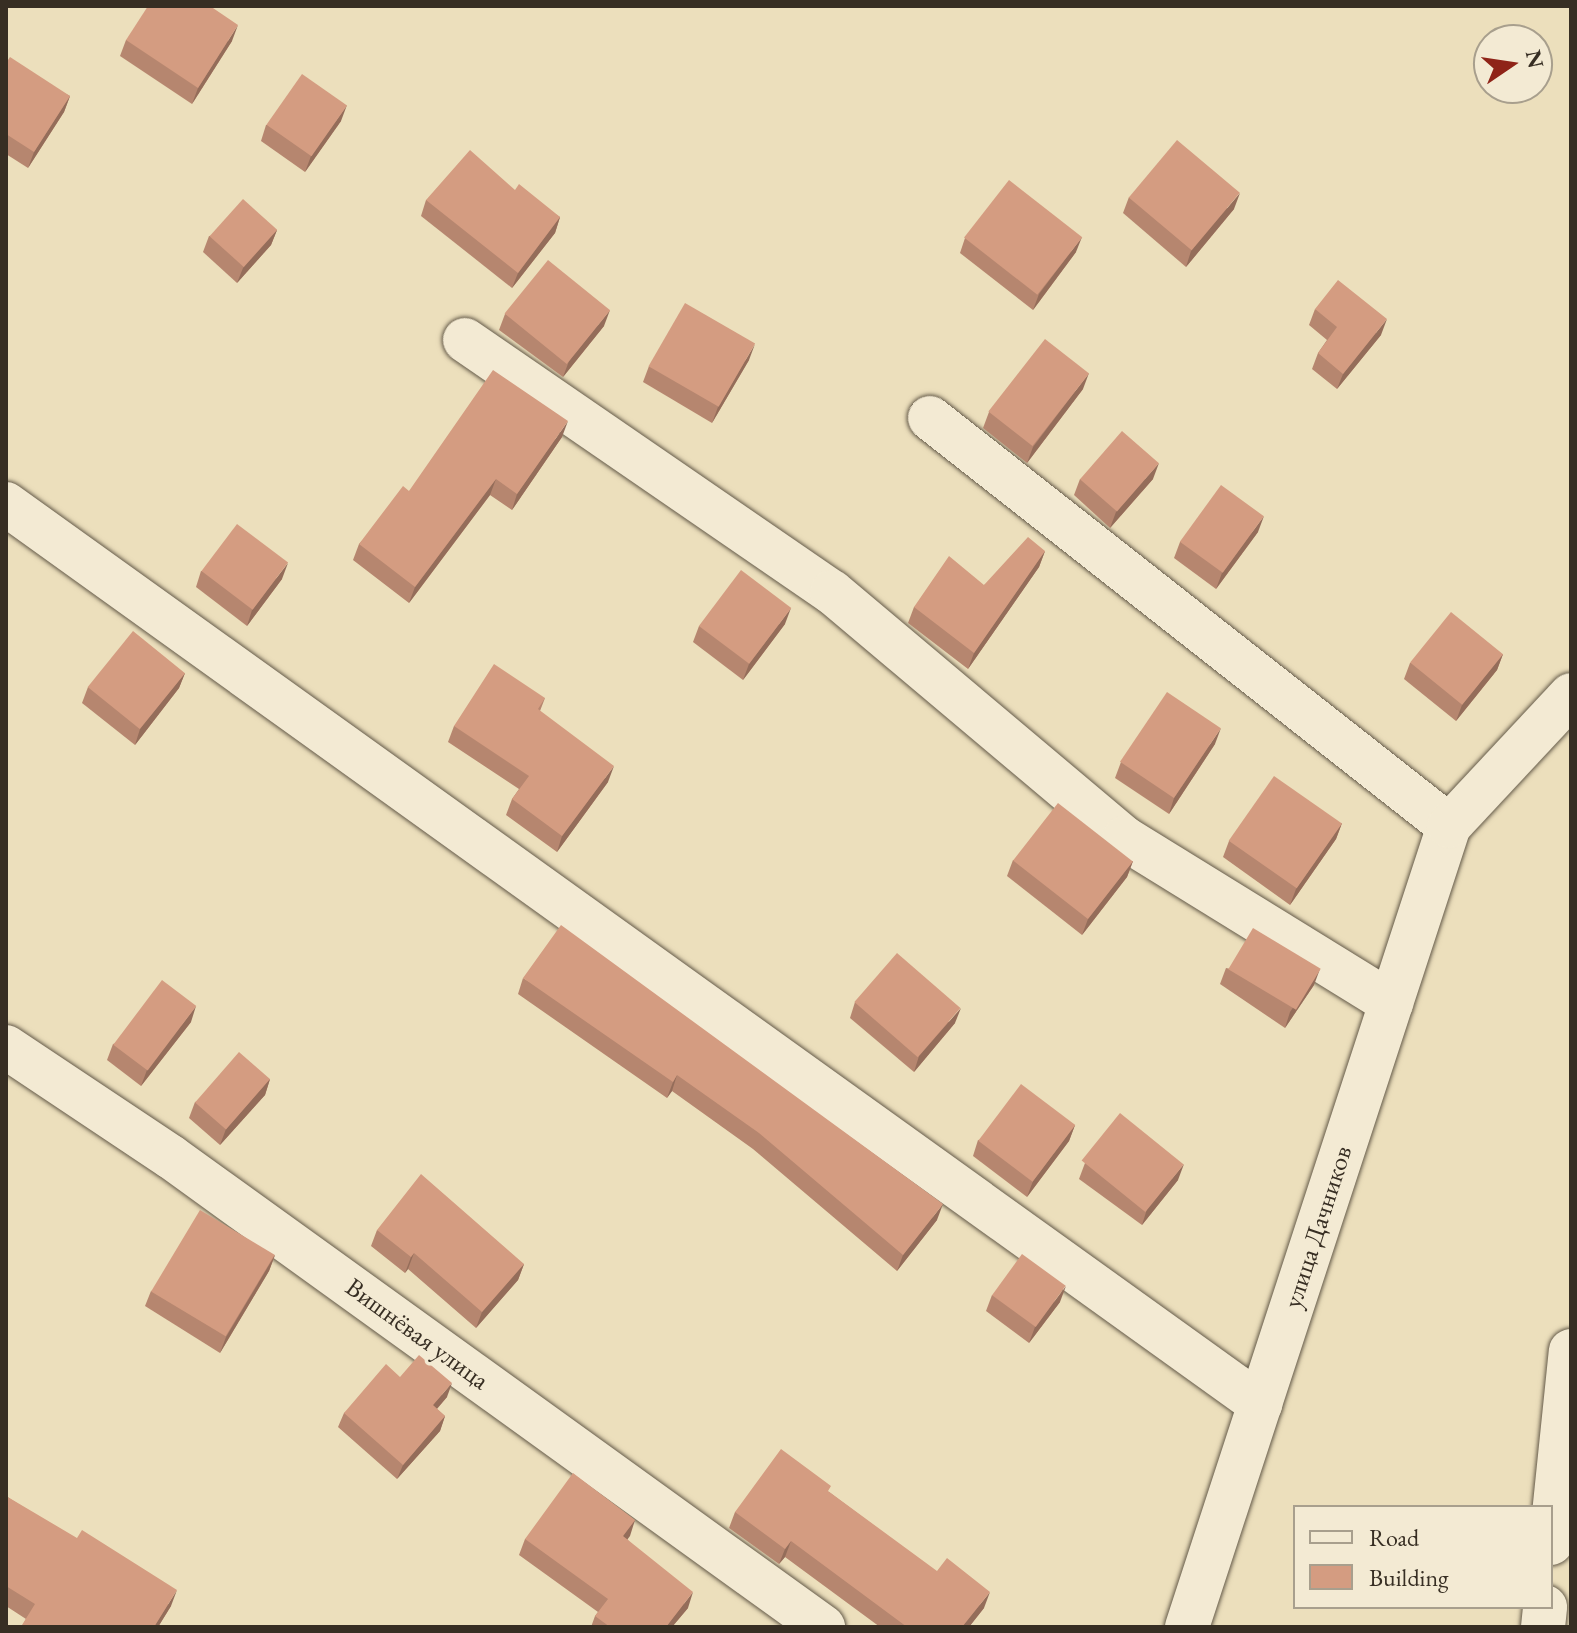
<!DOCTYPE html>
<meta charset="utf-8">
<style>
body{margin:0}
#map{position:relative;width:1577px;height:1633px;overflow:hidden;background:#ecdfbc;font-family:"EB Garamond",serif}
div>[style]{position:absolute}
.roads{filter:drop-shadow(0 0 2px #645a49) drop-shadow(0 0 2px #645a49)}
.street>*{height:44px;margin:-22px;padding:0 22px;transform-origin:22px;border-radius:22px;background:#f3ead3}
.wall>*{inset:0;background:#b6866f}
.shaded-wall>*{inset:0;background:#946d5a}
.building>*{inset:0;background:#d49c81;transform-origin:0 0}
span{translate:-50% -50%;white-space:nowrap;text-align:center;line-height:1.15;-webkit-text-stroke:7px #f3ead3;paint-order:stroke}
.street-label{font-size:26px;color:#372e23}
.frame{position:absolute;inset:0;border:8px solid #372e23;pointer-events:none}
.legend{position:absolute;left:1293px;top:1505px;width:260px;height:104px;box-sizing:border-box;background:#f3ead3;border:2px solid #a89f8d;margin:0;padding:10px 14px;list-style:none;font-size:24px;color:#372e23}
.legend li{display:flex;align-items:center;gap:16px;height:40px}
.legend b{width:40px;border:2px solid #a89f8d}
.north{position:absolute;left:1473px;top:24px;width:80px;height:80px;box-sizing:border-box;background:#f3ead3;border:2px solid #a89f8d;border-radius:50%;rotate:77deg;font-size:22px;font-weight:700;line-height:32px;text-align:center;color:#372e23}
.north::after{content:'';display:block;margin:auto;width:28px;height:36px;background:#8f2418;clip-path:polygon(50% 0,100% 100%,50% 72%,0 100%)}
</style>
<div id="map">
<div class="roads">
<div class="street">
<i style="left:465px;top:340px;width:445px;rotate:34.5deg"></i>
<i style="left:832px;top:592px;width:382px;rotate:40.1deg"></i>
<i style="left:1124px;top:838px;width:314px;rotate:31.7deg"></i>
<i style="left:930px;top:418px;width:660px;rotate:38.17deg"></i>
<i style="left:6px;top:504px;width:1544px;rotate:35.67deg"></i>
<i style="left:6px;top:1047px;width:198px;rotate:33.7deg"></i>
<i style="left:171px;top:1157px;width:804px;rotate:35.79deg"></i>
<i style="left:1551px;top:1543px;width:193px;rotate:-84.1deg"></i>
<i style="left:1187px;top:1627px;width:843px;rotate:-71.89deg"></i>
<i style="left:1449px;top:826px;width:179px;rotate:-47deg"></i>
<i style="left:1543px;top:1627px;width:20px;rotate:-84deg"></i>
</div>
</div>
<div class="wall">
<i style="clip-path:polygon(126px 40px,232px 41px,192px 104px,120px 56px)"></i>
<i style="clip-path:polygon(6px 63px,70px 96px,64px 112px,28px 168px,6px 154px)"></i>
<i style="clip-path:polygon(341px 121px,305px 172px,261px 141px,266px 125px)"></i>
<i style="clip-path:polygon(515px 190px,560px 217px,555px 233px,512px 288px,421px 216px,426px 200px)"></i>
<i style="clip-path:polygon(1129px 197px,1234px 209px,1186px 267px,1123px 213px)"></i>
<i style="clip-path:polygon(277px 230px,271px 245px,237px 283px,203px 252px,209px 236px)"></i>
<i style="clip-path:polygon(965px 238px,1076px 252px,1033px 310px,960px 253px)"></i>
<i style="clip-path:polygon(1315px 309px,1381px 335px,1337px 389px,1312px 369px,1318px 353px,1327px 340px,1309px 325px)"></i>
<i style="clip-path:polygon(505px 314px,604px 326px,563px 377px,499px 330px)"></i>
<i style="clip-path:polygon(749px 360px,712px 423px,643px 382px,649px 366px)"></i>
<i style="clip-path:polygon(1083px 389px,1027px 463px,983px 428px,989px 412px)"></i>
<i style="clip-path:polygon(562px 437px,512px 510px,490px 495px,409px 603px,353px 560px,359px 544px,409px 491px)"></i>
<i style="clip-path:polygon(1080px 479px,1153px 479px,1110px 528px,1074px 495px)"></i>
<i style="clip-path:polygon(1258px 532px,1216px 589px,1174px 558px,1180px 542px)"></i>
<i style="clip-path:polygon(1045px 551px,1039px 567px,968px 669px,908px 623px,914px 607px,984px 585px)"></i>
<i style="clip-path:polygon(201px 571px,282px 579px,247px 626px,196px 587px)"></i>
<i style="clip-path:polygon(785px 624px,743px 680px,693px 642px,699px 626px)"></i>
<i style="clip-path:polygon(1503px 654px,1497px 670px,1456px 721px,1404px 679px,1410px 663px)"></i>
<i style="clip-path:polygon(185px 673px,179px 688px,135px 745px,82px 703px,88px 687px)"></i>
<i style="clip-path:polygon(545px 698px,540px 711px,608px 782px,557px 852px,506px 815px,512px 799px,519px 789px,448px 742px,454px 726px)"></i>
<i style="clip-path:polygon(1215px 744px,1169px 814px,1115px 778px,1121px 762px)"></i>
<i style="clip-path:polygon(1342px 823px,1336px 839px,1290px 905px,1223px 857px,1229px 841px)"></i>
<i style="clip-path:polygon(1013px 860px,1133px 861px,1127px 877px,1082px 935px,1007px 876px)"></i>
<i style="clip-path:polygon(1226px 968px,1314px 985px,1285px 1028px,1220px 984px)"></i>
<i style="clip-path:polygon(523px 978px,937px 1220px,897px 1271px,753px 1149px,672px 1091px,667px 1098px,518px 994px)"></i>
<i style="clip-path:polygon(855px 1002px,955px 1023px,914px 1072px,850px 1018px)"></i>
<i style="clip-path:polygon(191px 1022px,141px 1086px,107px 1060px,113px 1044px)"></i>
<i style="clip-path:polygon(270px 1079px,265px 1095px,220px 1145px,189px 1118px,195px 1102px)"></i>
<i style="clip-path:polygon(1075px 1125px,1069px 1141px,1027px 1197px,973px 1156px,978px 1140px)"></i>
<i style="clip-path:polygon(1085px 1163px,1178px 1180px,1142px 1225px,1079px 1179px)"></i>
<i style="clip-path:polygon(377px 1230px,524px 1264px,518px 1280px,476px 1328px,408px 1269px,405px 1273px,371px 1246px)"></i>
<i style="clip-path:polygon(275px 1255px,269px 1271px,220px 1353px,145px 1306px,151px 1291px)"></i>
<i style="clip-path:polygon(992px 1295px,1060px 1302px,1029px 1343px,986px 1311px)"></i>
<i style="clip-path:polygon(400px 1377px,447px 1397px,437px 1409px,445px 1416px,440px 1431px,397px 1479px,338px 1427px,344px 1413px)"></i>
<i style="clip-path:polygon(829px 1492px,984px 1608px,969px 1627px,880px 1627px,785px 1557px,779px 1564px,729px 1528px,735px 1512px)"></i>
<i style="clip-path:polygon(6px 1496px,171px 1606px,158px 1627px,22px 1627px,26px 1619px,6px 1606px)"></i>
<i style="clip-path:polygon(635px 1520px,627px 1539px,688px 1608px,672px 1627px,591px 1627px,595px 1616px,598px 1612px,519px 1555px,525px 1539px)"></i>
</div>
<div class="shaded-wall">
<i style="clip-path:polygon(238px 25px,232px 41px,192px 104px,198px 88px)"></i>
<i style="clip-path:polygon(70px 96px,64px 112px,28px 168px,34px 152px)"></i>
<i style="clip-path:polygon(347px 105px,341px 121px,305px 172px,311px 156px)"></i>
<i style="clip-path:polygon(1240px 193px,1234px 209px,1186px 267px,1191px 251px)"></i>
<i style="clip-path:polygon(560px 217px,555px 233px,512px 288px,518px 273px)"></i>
<i style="clip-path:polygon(277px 230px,271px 245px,237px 283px,243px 268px)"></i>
<i style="clip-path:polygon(1082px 237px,1076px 252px,1033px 310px,1039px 294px)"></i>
<i style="clip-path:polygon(610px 310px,604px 326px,563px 377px,569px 361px)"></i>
<i style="clip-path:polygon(1387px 319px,1381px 335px,1337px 389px,1343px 374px)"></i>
<i style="clip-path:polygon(755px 344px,749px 360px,712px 423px,718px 407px)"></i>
<i style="clip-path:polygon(1089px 373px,1083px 389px,1027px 463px,1033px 447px)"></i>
<i style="clip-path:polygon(568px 421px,562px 437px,512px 510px,517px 494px)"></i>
<i style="clip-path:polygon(1159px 463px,1153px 479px,1110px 528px,1116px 512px)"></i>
<i style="clip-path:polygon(496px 479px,490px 495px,409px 603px,415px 587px)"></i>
<i style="clip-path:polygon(1264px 516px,1258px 532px,1216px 589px,1222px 573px)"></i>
<i style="clip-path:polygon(1045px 551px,1039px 567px,968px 669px,974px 653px)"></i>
<i style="clip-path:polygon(288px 563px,282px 579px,247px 626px,252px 610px)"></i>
<i style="clip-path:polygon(791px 608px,785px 624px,743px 680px,749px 664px)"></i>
<i style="clip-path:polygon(1503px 654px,1497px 670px,1456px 721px,1462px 705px)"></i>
<i style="clip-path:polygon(185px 673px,179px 688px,135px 745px,140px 729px)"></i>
<i style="clip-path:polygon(1221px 728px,1215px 744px,1169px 814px,1174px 798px)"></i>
<i style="clip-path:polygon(614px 766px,608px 782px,557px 852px,562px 836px)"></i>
<i style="clip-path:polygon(1342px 823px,1336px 839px,1290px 905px,1296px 889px)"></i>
<i style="clip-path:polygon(1133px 861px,1127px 877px,1082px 935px,1088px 919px)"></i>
<i style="clip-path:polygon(1320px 969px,1314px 985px,1285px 1028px,1290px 1012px)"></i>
<i style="clip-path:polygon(196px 1006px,191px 1022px,141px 1086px,147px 1070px)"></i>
<i style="clip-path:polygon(961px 1008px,955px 1023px,914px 1072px,919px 1056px)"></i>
<i style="clip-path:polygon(677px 1075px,672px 1091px,667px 1098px,673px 1082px)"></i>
<i style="clip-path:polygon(270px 1079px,265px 1095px,220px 1145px,226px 1129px)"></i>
<i style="clip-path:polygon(1075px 1125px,1069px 1141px,1027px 1197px,1033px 1181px)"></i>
<i style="clip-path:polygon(1184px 1164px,1178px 1180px,1142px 1225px,1147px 1209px)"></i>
<i style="clip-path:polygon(943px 1204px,937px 1220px,897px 1271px,903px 1255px)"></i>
<i style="clip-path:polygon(414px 1253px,408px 1269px,405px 1273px,411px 1257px)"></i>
<i style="clip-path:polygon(275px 1255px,269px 1271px,220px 1353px,226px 1337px)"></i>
<i style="clip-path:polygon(524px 1264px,518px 1280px,476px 1328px,482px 1312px)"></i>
<i style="clip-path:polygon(1066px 1286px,1060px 1302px,1029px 1343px,1035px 1327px)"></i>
<i style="clip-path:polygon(452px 1383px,447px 1397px,427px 1420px,433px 1405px)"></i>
<i style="clip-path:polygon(445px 1416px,440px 1431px,397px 1479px,403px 1465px)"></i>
<i style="clip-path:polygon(635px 1520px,630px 1536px,618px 1552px,623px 1536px)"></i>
<i style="clip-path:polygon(791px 1541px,785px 1557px,779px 1564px,785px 1549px)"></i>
<i style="clip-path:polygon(177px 1590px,171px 1606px,158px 1627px,154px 1627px)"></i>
<i style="clip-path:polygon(693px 1592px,688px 1608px,672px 1627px,666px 1627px)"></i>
<i style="clip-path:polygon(990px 1592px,984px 1608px,969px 1627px,962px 1627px)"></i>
</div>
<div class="building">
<i style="clip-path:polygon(148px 6px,210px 6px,238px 25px,198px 88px,126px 40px)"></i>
<i style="clip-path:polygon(10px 57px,70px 96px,34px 152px,6px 134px,6px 63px)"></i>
<i style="left:302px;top:74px;width:55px;height:62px;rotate:35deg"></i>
<i style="left:1177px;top:140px;width:82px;height:75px;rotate:40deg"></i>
<i style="clip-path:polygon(470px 150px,515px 190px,519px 184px,560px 217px,518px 273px,426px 200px)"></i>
<i style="left:1009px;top:180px;width:93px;height:73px;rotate:38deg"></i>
<i style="left:243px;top:199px;width:46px;height:50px;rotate:42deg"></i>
<i style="left:548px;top:260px;width:80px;height:69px;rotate:39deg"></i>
<i style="clip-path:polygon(1338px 280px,1387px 319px,1343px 374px,1318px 353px,1337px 327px,1315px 309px)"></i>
<i style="left:685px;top:303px;width:81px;height:73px;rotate:30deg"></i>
<i style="left:1045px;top:339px;width:56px;height:92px;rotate:38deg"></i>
<i style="clip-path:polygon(493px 370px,568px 421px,517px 494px,496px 479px,415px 587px,359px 544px,403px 486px,409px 491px)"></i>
<i style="left:1122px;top:431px;width:49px;height:64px;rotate:41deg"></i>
<i style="left:1221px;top:485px;width:53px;height:70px;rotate:36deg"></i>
<i style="left:237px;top:524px;width:64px;height:59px;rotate:37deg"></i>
<i style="clip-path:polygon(1028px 537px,1045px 551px,974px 653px,914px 607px,949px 556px,984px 585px)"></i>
<i style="left:741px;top:570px;width:63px;height:70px;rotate:37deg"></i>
<i style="left:1451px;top:612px;width:67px;height:65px;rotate:39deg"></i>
<i style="left:133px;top:631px;width:67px;height:72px;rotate:39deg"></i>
<i style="clip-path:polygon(494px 664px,545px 698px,538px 709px,614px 766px,562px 836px,512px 799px,529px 776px,454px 726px)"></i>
<i style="left:1167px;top:692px;width:65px;height:84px;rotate:34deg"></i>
<i style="left:1274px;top:776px;width:83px;height:79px;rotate:35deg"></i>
<i style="left:1058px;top:803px;width:95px;height:73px;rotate:38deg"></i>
<i style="clip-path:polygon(561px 925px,943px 1204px,903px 1255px,759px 1133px,677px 1075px,673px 1082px,523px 978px)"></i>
<i style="left:1253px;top:928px;width:79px;height:48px;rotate:31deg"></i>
<i style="left:897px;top:953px;width:84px;height:65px;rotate:41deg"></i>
<i style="left:162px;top:980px;width:43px;height:81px;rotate:37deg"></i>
<i style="left:239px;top:1052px;width:41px;height:67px;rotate:41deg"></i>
<i style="left:1021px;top:1084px;width:68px;height:71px;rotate:37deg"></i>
<i style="left:1120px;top:1113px;width:82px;height:61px;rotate:39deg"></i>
<i style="clip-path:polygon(421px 1174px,524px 1264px,482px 1312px,414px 1253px,411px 1257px,377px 1230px)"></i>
<i style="left:200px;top:1210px;width:87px;height:95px;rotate:31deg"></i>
<i style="left:1022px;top:1254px;width:54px;height:51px;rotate:36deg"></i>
<i style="clip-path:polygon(419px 1355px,452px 1383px,433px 1405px,445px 1416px,403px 1465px,344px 1413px,386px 1364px,400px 1377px)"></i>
<i style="clip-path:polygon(781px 1449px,831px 1486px,828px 1491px,937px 1571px,947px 1558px,990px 1592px,962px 1627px,907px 1627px,791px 1541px,785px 1549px,735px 1512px)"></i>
<i style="clip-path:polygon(573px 1473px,635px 1520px,623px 1536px,693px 1592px,666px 1627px,610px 1627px,595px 1616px,608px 1599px,525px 1539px)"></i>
<i style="clip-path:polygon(6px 1496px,77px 1538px,82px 1530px,177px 1590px,154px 1627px,25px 1627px,22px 1625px,35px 1604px,6px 1586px)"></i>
</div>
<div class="street-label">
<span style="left:1318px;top:1227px;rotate:-72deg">улица Дачников</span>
<span style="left:417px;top:1334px;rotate:36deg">Вишнёвая улица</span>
</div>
<div class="frame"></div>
<ul class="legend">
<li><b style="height:10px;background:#f3ead3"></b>Road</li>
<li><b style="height:22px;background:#d49c81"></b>Building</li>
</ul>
<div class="north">N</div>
</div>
